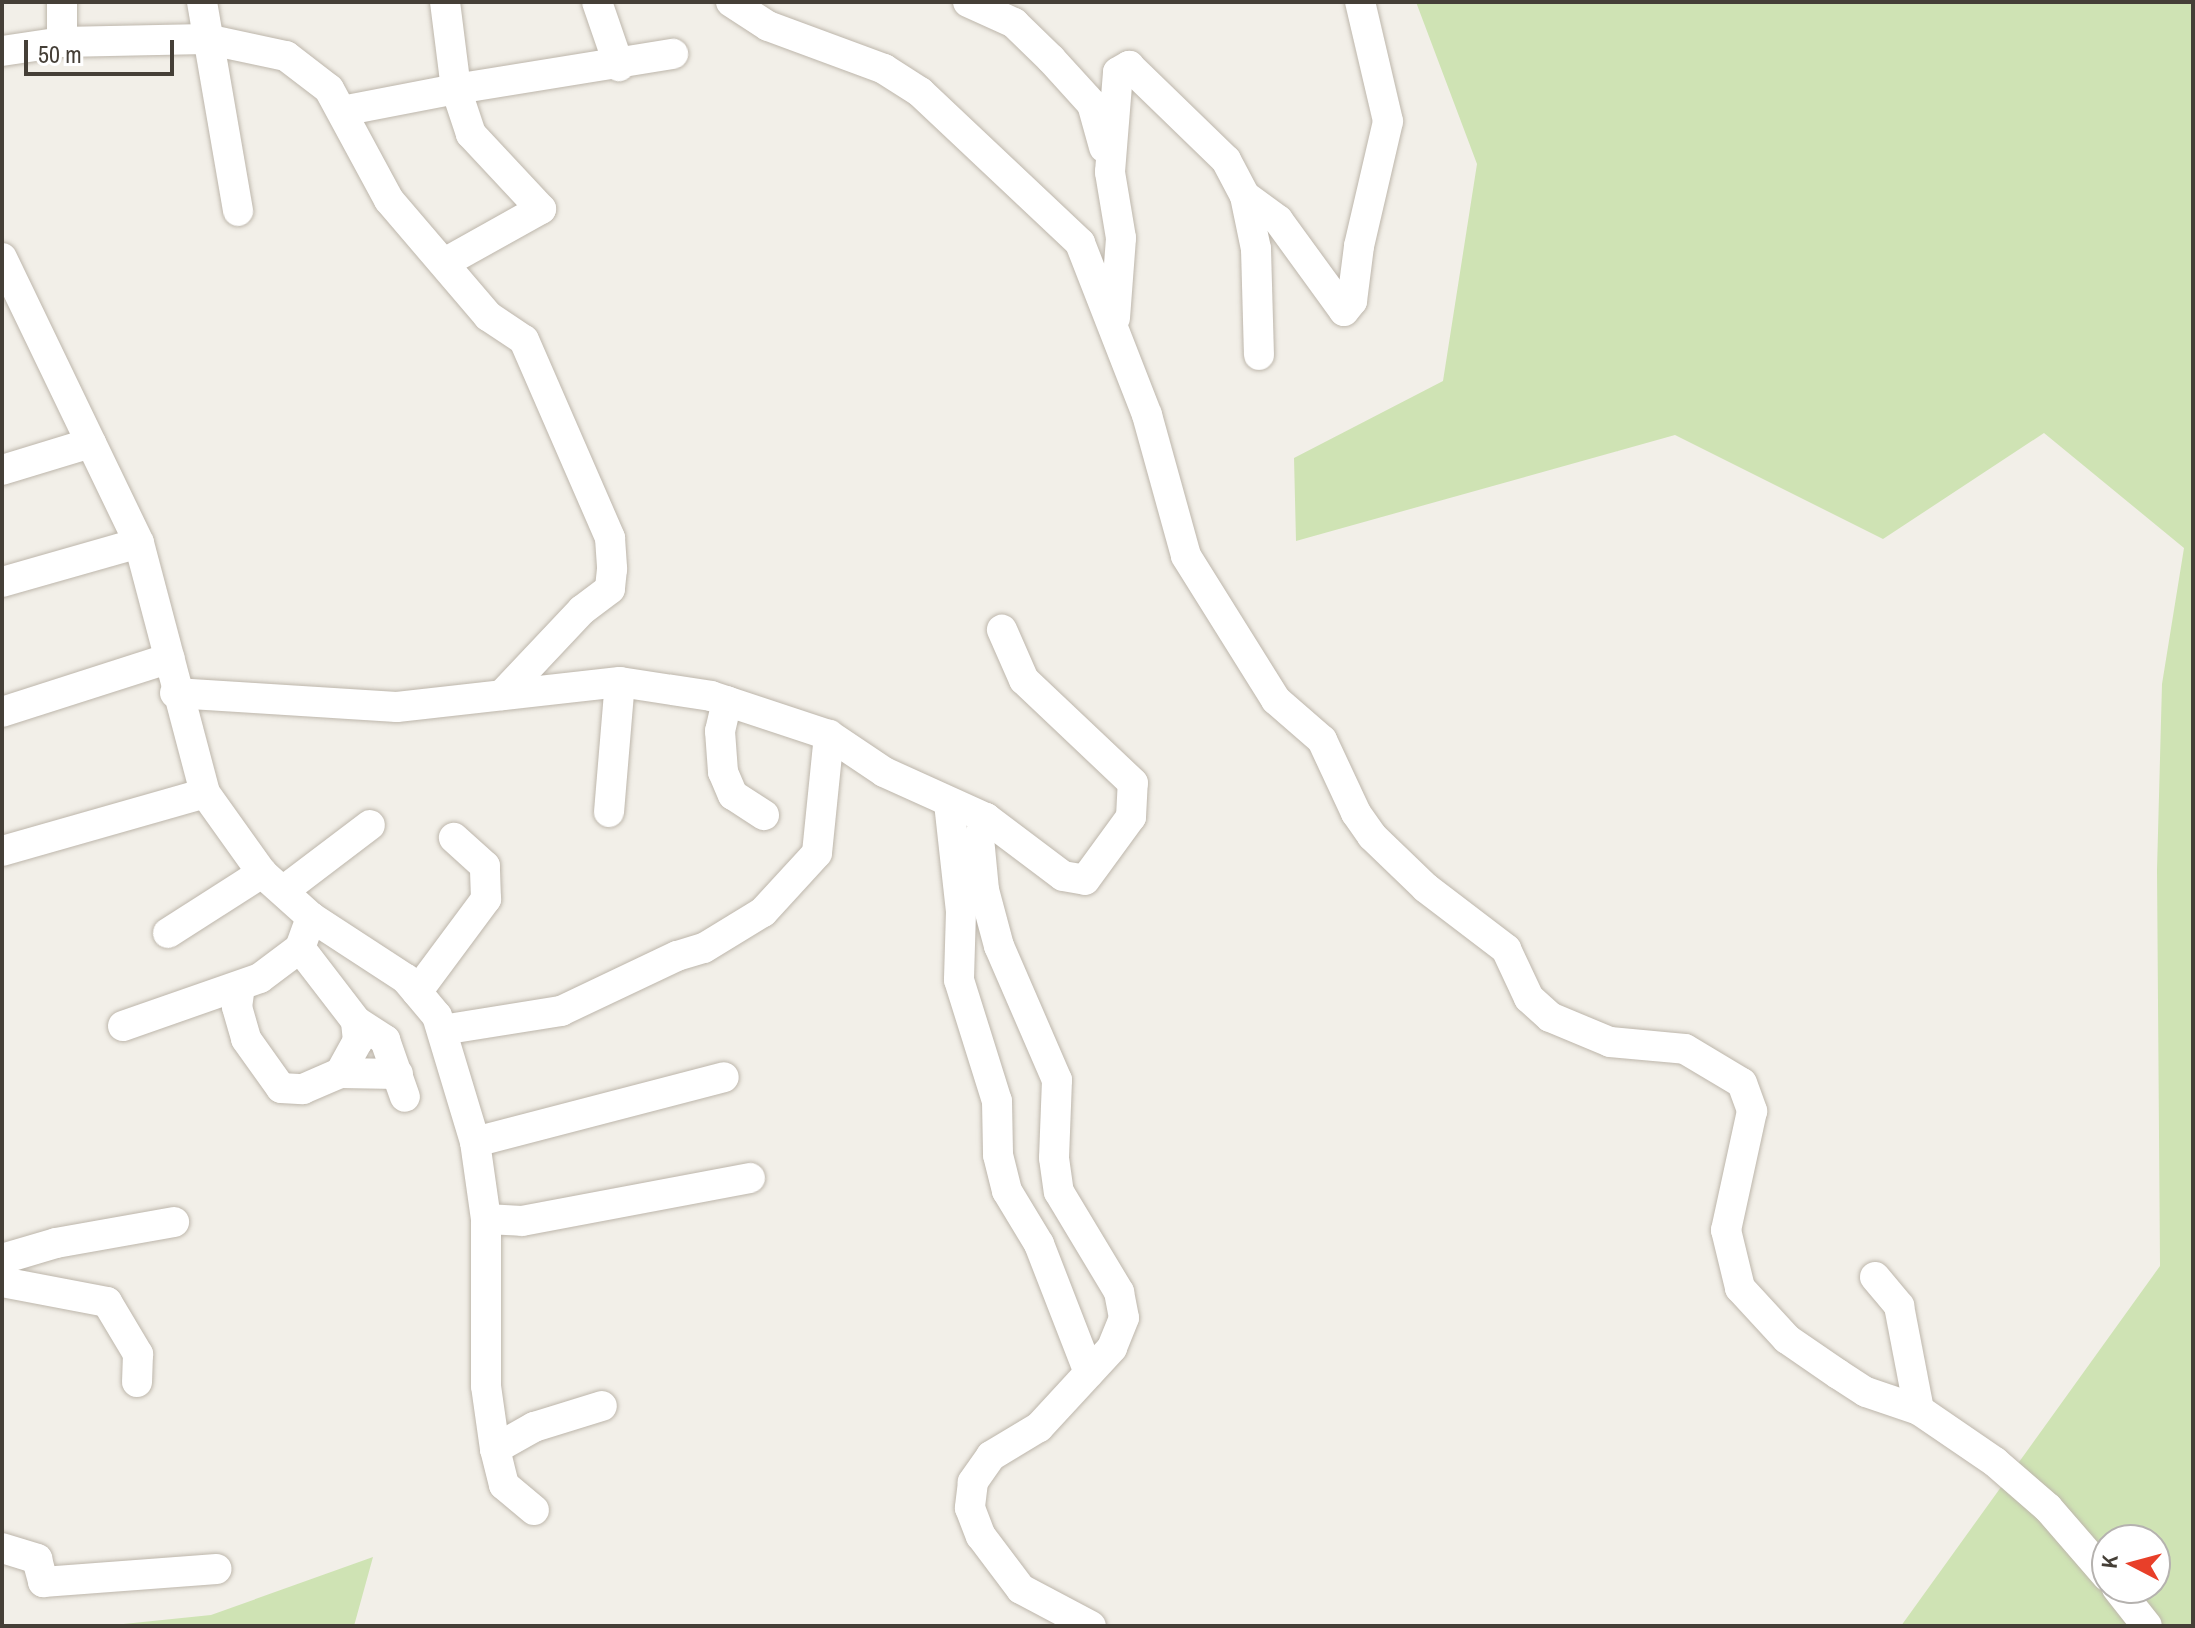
<!DOCTYPE html>
<style>
body{margin:0}
#map{position:relative;width:2195px;height:1628px;overflow:hidden;background:#f2efe8;font-family:"Archivo Narrow",sans-serif}
div>[style]{position:absolute}
.green>*{inset:0;background:#cfe3b4}
.roads{filter:drop-shadow(0 0 2px #bdb6ab) drop-shadow(0 0 2px #bdb6ab)}
.minor>*{height:30px;margin:-15px;padding:0 15px;transform-origin:15px;border-radius:15px;background:#fff}
span{translate:-50% -50%;white-space:nowrap;text-align:center;line-height:1.15;-webkit-text-stroke:6px #fff;paint-order:stroke}
.frame{position:absolute;inset:0;border:4px solid #453f37;pointer-events:none}
.north{position:absolute;left:2091px;top:1524px;width:80px;height:80px;box-sizing:border-box;background:#fff;border:2px solid #b5b2af;border-radius:50%;rotate:276deg;font-size:22px;font-weight:700;line-height:32px;text-align:center;color:#453f37}
.north::after{content:'';display:block;margin:auto;width:28px;height:36px;background:#e83f29;clip-path:polygon(50% 0,100% 100%,50% 72%,0 100%)}
.scale{position:absolute;left:24px;top:40px;width:150px;height:36px;box-sizing:border-box;border:4px solid #453f37;border-top:0;padding-left:10px;font-size:24px;line-height:28px;white-space:nowrap;color:#453f37;-webkit-text-stroke:6px #fff;paint-order:stroke}
</style>
<div id="map">
<div class="green">
<i style="clip-path:polygon(evenodd,1416px 2px,2193px 2px,2193px 1626px,1901px 1626px,2160px 1266px,2157px 870px,2162px 684px,2184px 548px,2044px 433px,1883px 539px,1675px 435px,1296px 541px,1294px 458px,1443px 381px,1477px 164px,1416px 2px,2107px 1540px,2155px 1540px,2155px 1588px,2107px 1588px,2107px 1540px)"></i>
<i style="clip-path:polygon(373px 1557px,354px 1626px,104px 1626px,211px 1615px)"></i>
</div>
<div class="roads">
<div class="minor">
<i style="left:202px;top:2px;width:212px;rotate:80.2deg"></i>
<i style="left:597px;top:2px;width:68px;rotate:71deg"></i>
<i style="left:731px;top:2px;width:44px;rotate:33deg"></i>
<i style="left:768px;top:26px;width:124px;rotate:20.3deg"></i>
<i style="left:884px;top:69px;width:43px;rotate:32.6deg"></i>
<i style="left:920px;top:92px;width:220px;rotate:43.3deg"></i>
<i style="left:1080px;top:243px;width:185px;rotate:68.7deg"></i>
<i style="left:1147px;top:415px;width:146px;rotate:74.5deg"></i>
<i style="left:1186px;top:556px;width:170px;rotate:58deg"></i>
<i style="left:1276px;top:700px;width:61px;rotate:41deg"></i>
<i style="left:1322px;top:740px;width:81px;rotate:65deg"></i>
<i style="left:1356px;top:813px;width:28px;rotate:55deg"></i>
<i style="left:1372px;top:836px;width:75px;rotate:43.9deg"></i>
<i style="left:1426px;top:888px;width:101px;rotate:37.3deg"></i>
<i style="left:1506px;top:949px;width:54px;rotate:64.9deg"></i>
<i style="left:1529px;top:998px;width:28px;rotate:42deg"></i>
<i style="left:1550px;top:1017px;width:65px;rotate:22.6deg"></i>
<i style="left:1610px;top:1042px;width:75px;rotate:5.3deg"></i>
<i style="left:1685px;top:1049px;width:66px;rotate:30.8deg"></i>
<i style="left:1742px;top:1083px;width:30px;rotate:70deg"></i>
<i style="left:1752px;top:1111px;width:122px;rotate:102.3deg"></i>
<i style="left:1726px;top:1230px;width:60px;rotate:76.4deg"></i>
<i style="left:1740px;top:1288px;width:69px;rotate:47.3deg"></i>
<i style="left:1787px;top:1339px;width:62px;rotate:34.5deg"></i>
<i style="left:1838px;top:1374px;width:33px;rotate:33deg"></i>
<i style="left:1866px;top:1392px;width:56px;rotate:18.8deg"></i>
<i style="left:1919px;top:1410px;width:92px;rotate:34.4deg"></i>
<i style="left:1995px;top:1462px;width:70px;rotate:41deg"></i>
<i style="left:2048px;top:1508px;width:90px;rotate:49.1deg"></i>
<i style="left:968px;top:2px;width:51px;rotate:24.5deg"></i>
<i style="left:1014px;top:23px;width:52px;rotate:44.2deg"></i>
<i style="left:1051px;top:59px;width:61px;rotate:47.7deg"></i>
<i style="left:1092px;top:104px;width:45px;rotate:74.4deg"></i>
<i style="left:62px;top:42px;width:40px;rotate:-90deg"></i>
<i style="left:2px;top:51px;width:61px;rotate:-8.5deg"></i>
<i style="left:62px;top:42px;width:144px;rotate:-1.2deg"></i>
<i style="left:206px;top:39px;width:82px;rotate:12deg"></i>
<i style="left:286px;top:56px;width:54px;rotate:37.5deg"></i>
<i style="left:329px;top:89px;width:126px;rotate:61.6deg"></i>
<i style="left:389px;top:200px;width:153px;rotate:49.5deg"></i>
<i style="left:488px;top:316px;width:43px;rotate:33.7deg"></i>
<i style="left:524px;top:340px;width:216px;rotate:66.5deg"></i>
<i style="left:610px;top:538px;width:31px;rotate:86deg"></i>
<i style="left:612px;top:569px;width:20px;rotate:96deg"></i>
<i style="left:610px;top:589px;width:35px;rotate:143deg"></i>
<i style="left:582px;top:610px;width:117px;rotate:133.3deg"></i>
<i style="left:342px;top:111px;width:116px;rotate:-10.9deg"></i>
<i style="left:456px;top:89px;width:88px;rotate:-97.2deg"></i>
<i style="left:1245px;top:196px;width:41px;rotate:36deg"></i>
<i style="left:1278px;top:220px;width:112px;rotate:54deg"></i>
<i style="left:1344px;top:311px;width:13px;rotate:-51deg"></i>
<i style="left:1352px;top:301px;width:55px;rotate:-82.7deg"></i>
<i style="left:1359px;top:246px;width:128px;rotate:-76.9deg"></i>
<i style="left:1388px;top:121px;width:122px;rotate:-103.2deg"></i>
<i style="left:2px;top:258px;width:316px;rotate:64.3deg"></i>
<i style="left:139px;top:543px;width:259px;rotate:75.2deg"></i>
<i style="left:205px;top:793px;width:98px;rotate:54.5deg"></i>
<i style="left:262px;top:873px;width:66px;rotate:41.9deg"></i>
<i style="left:311px;top:917px;width:113px;rotate:33.1deg"></i>
<i style="left:406px;top:979px;width:48px;rotate:50deg"></i>
<i style="left:437px;top:1016px;width:132px;rotate:73.2deg"></i>
<i style="left:475px;top:1142px;width:78px;rotate:81.9deg"></i>
<i style="left:486px;top:1219px;width:167px;rotate:90deg"></i>
<i style="left:486px;top:1386px;width:64px;rotate:81.9deg"></i>
<i style="left:495px;top:1449px;width:37px;rotate:76deg"></i>
<i style="left:504px;top:1485px;width:39px;rotate:40deg"></i>
<i style="left:446px;top:262px;width:109px;rotate:-29.2deg"></i>
<i style="left:541px;top:209px;width:103px;rotate:-133deg"></i>
<i style="left:471px;top:134px;width:47px;rotate:-108.4deg"></i>
<i style="left:456px;top:89px;width:220px;rotate:-9.2deg"></i>
<i style="left:1115px;top:318px;width:80px;rotate:-85.7deg"></i>
<i style="left:1121px;top:238px;width:67px;rotate:-99.5deg"></i>
<i style="left:1110px;top:172px;width:100px;rotate:-85.4deg"></i>
<i style="left:1118px;top:72px;width:13px;rotate:-29deg"></i>
<i style="left:1129px;top:66px;width:135px;rotate:44.1deg"></i>
<i style="left:1226px;top:160px;width:41px;rotate:62.2deg"></i>
<i style="left:1245px;top:196px;width:54px;rotate:78.3deg"></i>
<i style="left:1256px;top:249px;width:106px;rotate:88.4deg"></i>
<i style="left:2px;top:470px;width:93px;rotate:-16.9deg"></i>
<i style="left:2px;top:582px;width:142px;rotate:-15.9deg"></i>
<i style="left:175px;top:693px;width:222px;rotate:3.6deg"></i>
<i style="left:397px;top:707px;width:224px;rotate:-6.4deg"></i>
<i style="left:620px;top:682px;width:92px;rotate:8.7deg"></i>
<i style="left:711px;top:696px;width:124px;rotate:18.3deg"></i>
<i style="left:829px;top:735px;width:66px;rotate:33.9deg"></i>
<i style="left:884px;top:772px;width:112px;rotate:24.3deg"></i>
<i style="left:986px;top:818px;width:96px;rotate:37deg"></i>
<i style="left:1063px;top:876px;width:22px;rotate:10deg"></i>
<i style="left:1085px;top:880px;width:78px;rotate:-53.9deg"></i>
<i style="left:1131px;top:817px;width:34px;rotate:-87deg"></i>
<i style="left:1133px;top:783px;width:150px;rotate:-136.6deg"></i>
<i style="left:1024px;top:680px;width:55px;rotate:-113.7deg"></i>
<i style="left:727px;top:701px;width:31px;rotate:103deg"></i>
<i style="left:720px;top:731px;width:41px;rotate:85.8deg"></i>
<i style="left:723px;top:772px;width:25px;rotate:67deg"></i>
<i style="left:733px;top:795px;width:37px;rotate:33deg"></i>
<i style="left:2px;top:712px;width:176px;rotate:-17.8deg"></i>
<i style="left:949px;top:803px;width:109px;rotate:83.7deg"></i>
<i style="left:961px;top:911px;width:69px;rotate:91.7deg"></i>
<i style="left:959px;top:980px;width:127px;rotate:72.6deg"></i>
<i style="left:997px;top:1101px;width:54px;rotate:88.9deg"></i>
<i style="left:998px;top:1155px;width:37px;rotate:76deg"></i>
<i style="left:1007px;top:1191px;width:62px;rotate:58.9deg"></i>
<i style="left:1039px;top:1244px;width:138px;rotate:68.8deg"></i>
<i style="left:609px;top:812px;width:130px;rotate:-85.2deg"></i>
<i style="left:986px;top:818px;width:21px;rotate:109deg"></i>
<i style="left:979px;top:838px;width:52px;rotate:84.5deg"></i>
<i style="left:984px;top:890px;width:58px;rotate:75deg"></i>
<i style="left:999px;top:946px;width:146px;rotate:66.6deg"></i>
<i style="left:1057px;top:1080px;width:78px;rotate:92.2deg"></i>
<i style="left:1054px;top:1158px;width:34px;rotate:82deg"></i>
<i style="left:1059px;top:1192px;width:117px;rotate:59deg"></i>
<i style="left:1119px;top:1292px;width:26px;rotate:79deg"></i>
<i style="left:1124px;top:1318px;width:32px;rotate:112deg"></i>
<i style="left:1112px;top:1348px;width:108px;rotate:132.7deg"></i>
<i style="left:1039px;top:1427px;width:56px;rotate:148.9deg"></i>
<i style="left:991px;top:1456px;width:32px;rotate:125deg"></i>
<i style="left:973px;top:1482px;width:26px;rotate:97deg"></i>
<i style="left:970px;top:1508px;width:30px;rotate:69deg"></i>
<i style="left:981px;top:1536px;width:66px;rotate:53deg"></i>
<i style="left:1021px;top:1589px;width:79px;rotate:27.9deg"></i>
<i style="left:2px;top:851px;width:211px;rotate:-15.9deg"></i>
<i style="left:283px;top:891px;width:109px;rotate:-37.2deg"></i>
<i style="left:168px;top:933px;width:112px;rotate:-32.6deg"></i>
<i style="left:300px;top:948px;width:92px;rotate:52.5deg"></i>
<i style="left:356px;top:1021px;width:35px;rotate:33deg"></i>
<i style="left:385px;top:1040px;width:60px;rotate:70.7deg"></i>
<i style="left:240px;top:986px;width:21px;rotate:98deg"></i>
<i style="left:237px;top:1007px;width:33px;rotate:74deg"></i>
<i style="left:246px;top:1039px;width:60px;rotate:54.5deg"></i>
<i style="left:281px;top:1088px;width:22px;rotate:3deg"></i>
<i style="left:303px;top:1089px;width:40px;rotate:-23.4deg"></i>
<i style="left:340px;top:1073px;width:37px;rotate:-61deg"></i>
<i style="left:358px;top:1041px;width:20px;rotate:-96deg"></i>
<i style="left:417px;top:992px;width:116px;rotate:-53.4deg"></i>
<i style="left:486px;top:899px;width:33px;rotate:-92deg"></i>
<i style="left:485px;top:866px;width:42px;rotate:-137.9deg"></i>
<i style="left:123px;top:1026px;width:145px;rotate:-19.3deg"></i>
<i style="left:260px;top:978px;width:50px;rotate:-36.9deg"></i>
<i style="left:300px;top:948px;width:33px;rotate:-70deg"></i>
<i style="left:442px;top:1030px;width:121px;rotate:-9.1deg"></i>
<i style="left:561px;top:1011px;width:128px;rotate:-25.4deg"></i>
<i style="left:677px;top:956px;width:28px;rotate:-17deg"></i>
<i style="left:704px;top:948px;width:69px;rotate:-31.4deg"></i>
<i style="left:763px;top:912px;width:80px;rotate:-47.5deg"></i>
<i style="left:817px;top:853px;width:119px;rotate:-84.2deg"></i>
<i style="left:340px;top:1073px;width:58px;rotate:1deg"></i>
<i style="left:475px;top:1142px;width:257px;rotate:-14.6deg"></i>
<i style="left:486px;top:1219px;width:36px;rotate:3deg"></i>
<i style="left:522px;top:1221px;width:232px;rotate:-10.7deg"></i>
<i style="left:2px;top:1259px;width:56px;rotate:-16.5deg"></i>
<i style="left:56px;top:1243px;width:120px;rotate:-10.1deg"></i>
<i style="left:1875px;top:1277px;width:38px;rotate:50deg"></i>
<i style="left:1899px;top:1306px;width:106px;rotate:79.1deg"></i>
<i style="left:2px;top:1282px;width:107px;rotate:10.8deg"></i>
<i style="left:107px;top:1302px;width:61px;rotate:59.2deg"></i>
<i style="left:138px;top:1354px;width:28px;rotate:92deg"></i>
<i style="left:495px;top:1449px;width:45px;rotate:-29.4deg"></i>
<i style="left:534px;top:1427px;width:71px;rotate:-17.2deg"></i>
<i style="left:2px;top:1548px;width:37px;rotate:17deg"></i>
<i style="left:37px;top:1559px;width:24px;rotate:75deg"></i>
<i style="left:43px;top:1582px;width:174px;rotate:-4.3deg"></i>
<i style="left:2117px;top:1588px;width:48px;rotate:51.7deg"></i>
</div>
</div>
<div class="frame"></div>
<div class="north">K</div>
<div class="scale">50 m</div>
</div>
